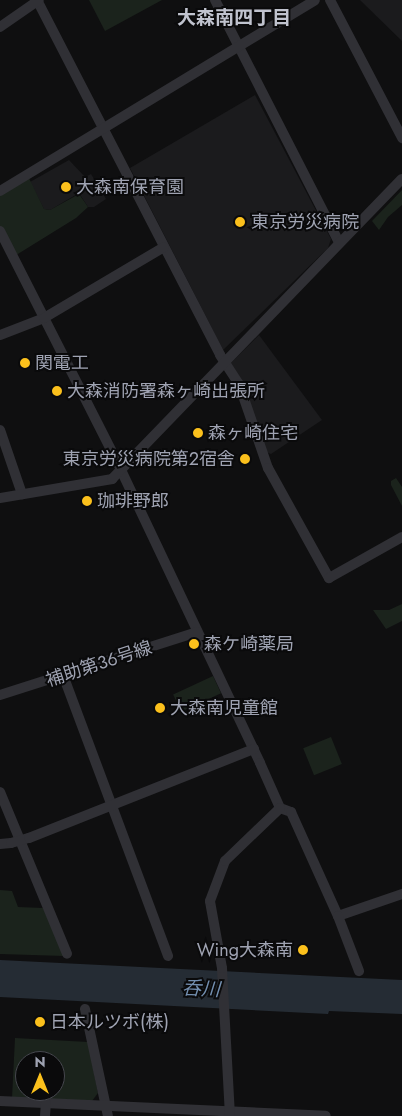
<!DOCTYPE html>
<meta charset="utf-8">
<style>
body{margin:0}
#map{position:relative;width:402px;height:1116px;overflow:hidden;background:#0f0f10;font-family:Jost,"Noto Sans JP",sans-serif}
div>[style]{position:absolute}
.built>*{inset:0;background:#1b1b1d}
.green>*{inset:0;background:#1b231c;transform-origin:0 0}
.water>*{inset:0;background:#252c34}
.minor>*{height:10px;margin:-5px;padding:0 5px;transform-origin:5px;border-radius:5px;background:#303035}
.dots>*{width:14px;height:14px;translate:-50% -50%;box-sizing:border-box;border:2px solid #0a0a0b;border-radius:50%}
span{translate:-50% -50%;white-space:nowrap;text-align:center;line-height:1.15;-webkit-text-stroke:4px #0a0a0b;paint-order:stroke}
.poi-label{font-size:18px;color:#9fa3b2}
.left{translate:0 -50%;text-align:left}
.right{translate:-100% -50%;text-align:right}
.street-label{font-size:18px;color:#9fa3b2}
.neighbourhood-label{font-size:19px;color:#c0c3ce;font-weight:700}
.water-label{font-size:19px;color:#738fb0;font-style:italic}
.north{position:absolute;left:15px;top:1051px;width:50px;height:50px;box-sizing:border-box;background:#0a0a0b;border:1px solid #46474e;border-radius:50%;rotate:0deg;font-size:14px;font-weight:700;line-height:20px;text-align:center;color:#9fa3b2}
.north::after{content:'';display:block;margin:auto;width:18px;height:22px;background:#fbc01c;clip-path:polygon(50% 0,100% 100%,50% 72%,0 100%)}
</style>
<div id="map">
<div class="built">
<i style="clip-path:polygon(360px 0,402px 0,402px 41px)"></i>
<i style="clip-path:polygon(255px 95px,331px 239px,328px 248px,223px 350px,130px 168px)"></i>
<i style="clip-path:polygon(69px 160px,85px 177px,91px 174px,106px 199px,94px 207px,88px 207px,79px 193px,50px 210px,44px 209px,30px 182px)"></i>
<i style="clip-path:polygon(259px 335px,322px 420px,271px 454px,266px 452px,229px 365px)"></i>
</div>
<div class="green">
<i style="clip-path:polygon(89px 0,162px 0,105px 31px)"></i>
<i style="clip-path:polygon(27px 174px,44px 209px,50px 210px,79px 194px,88px 207px,76px 218px,13px 257px,0 231px,0 191px)"></i>
<i style="clip-path:polygon(402px 190px,402px 205px,388px 217px,379px 230px,372px 221px)"></i>
<i style="clip-path:polygon(396px 478px,402px 487px,402px 506px,391px 485px,391px 481px)"></i>
<i style="clip-path:polygon(402px 604px,402px 621px,386px 629px,373px 610px,389px 610px)"></i>
<i style="left:213px;top:676px;width:19px;height:44px;rotate:65deg"></i>
<i style="left:331px;top:737px;width:29px;height:30px;rotate:68deg"></i>
<i style="clip-path:polygon(0 890px,12px 891px,18px 907px,43px 908px,64px 956px,0 954px)"></i>
<i style="clip-path:polygon(evenodd,15px 1038px,88px 1042px,98px 1093px,92px 1101px,12px 1098px,15px 1038px,25px 1061px,55px 1061px,55px 1091px,25px 1091px,25px 1061px)"></i>
</div>
<div class="water">
<i style="clip-path:polygon(0 960px,402px 980px,402px 1014px,329px 1011px,328px 1014px,0 997px)"></i>
</div>
<div class="minor">
<i style="left:37px;top:0;width:399px;rotate:62.7deg"></i>
<i style="left:220px;top:355px;width:35px;rotate:57deg"></i>
<i style="left:239px;top:384px;width:89px;rotate:71deg"></i>
<i style="left:268px;top:468px;width:126px;rotate:61deg"></i>
<i style="left:329px;top:578px;width:84px;rotate:-29.3deg"></i>
<i style="left:215px;top:0;width:272px;rotate:62.9deg"></i>
<i style="left:330px;top:0;width:156px;rotate:62.4deg"></i>
<i style="left:0;top:27px;width:47px;rotate:-34.7deg"></i>
<i style="left:0;top:191px;width:368px;rotate:-31.2deg"></i>
<i style="left:0;top:231px;width:268px;rotate:63.1deg"></i>
<i style="left:121px;top:470px;width:324px;rotate:64.6deg"></i>
<i style="left:260px;top:763px;width:49px;rotate:66deg"></i>
<i style="left:0;top:335px;width:47px;rotate:-21.1deg"></i>
<i style="left:44px;top:318px;width:139px;rotate:-30.6deg"></i>
<i style="left:0;top:430px;width:68px;rotate:71deg"></i>
<i style="left:0;top:498px;width:114px;rotate:-9.6deg"></i>
<i style="left:112px;top:479px;width:417px;rotate:-46deg"></i>
<i style="left:63px;top:675px;width:300px;rotate:69.5deg"></i>
<i style="left:0;top:695px;width:207px;rotate:-17.7deg"></i>
<i style="left:0;top:792px;width:175px;rotate:67.5deg"></i>
<i style="left:280px;top:808px;width:12px;rotate:20deg"></i>
<i style="left:291px;top:812px;width:114px;rotate:65.7deg"></i>
<i style="left:338px;top:916px;width:68px;rotate:-19deg"></i>
<i style="left:0;top:844px;width:11px;rotate:-5deg"></i>
<i style="left:11px;top:843px;width:19px;rotate:-16deg"></i>
<i style="left:29px;top:838px;width:242px;rotate:-21.6deg"></i>
<i style="left:338px;top:916px;width:59px;rotate:69.1deg"></i>
<i style="left:85px;top:1009px;width:109px;rotate:77.9deg"></i>
<i style="left:0;top:1101px;width:326px;rotate:2.6deg"></i>
<i style="left:45px;top:1116px;width:13px;rotate:-86deg"></i>
<i style="left:230px;top:1116px;width:148px;rotate:-93.1deg"></i>
<i style="left:222px;top:968px;width:68px;rotate:-100.2deg"></i>
<i style="left:210px;top:901px;width:43px;rotate:-69.4deg"></i>
<i style="left:225px;top:861px;width:76px;rotate:-43.9deg"></i>
</div>
<div class="dots">
<i style="left:66px;top:187px;background:#fbc01c"></i>
<i style="left:240px;top:222px;background:#fbc01c"></i>
<i style="left:25px;top:363px;background:#fbc01c"></i>
<i style="left:57px;top:391px;background:#fbc01c"></i>
<i style="left:198px;top:433px;background:#fbc01c"></i>
<i style="left:245px;top:459px;background:#fbc01c"></i>
<i style="left:87px;top:501px;background:#fbc01c"></i>
<i style="left:194px;top:644px;background:#fbc01c"></i>
<i style="left:160px;top:708px;background:#fbc01c"></i>
<i style="left:303px;top:950px;background:#fbc01c"></i>
<i style="left:40px;top:1022px;background:#fbc01c"></i>
</div>
<div class="poi-label">
<span class="left" style="left:76px;top:187px">大森南保育園</span>
<span class="left" style="left:251px;top:222px">東京労災病院</span>
<span class="left" style="left:35px;top:363px">関電工</span>
<span class="left" style="left:67px;top:391px">大森消防署森ヶ崎出張所</span>
<span class="left" style="left:208px;top:433px">森ヶ崎住宅</span>
<span class="right" style="left:235px;top:459px">東京労災病院第2宿舎</span>
<span class="left" style="left:97px;top:501px">珈琲野郎</span>
<span class="left" style="left:204px;top:644px">森ケ崎薬局</span>
<span class="left" style="left:170px;top:708px">大森南児童館</span>
<span class="right" style="left:293px;top:950px">Wing大森南</span>
<span class="left" style="left:50px;top:1022px">日本ルツボ(株)</span>
</div>
<div class="street-label">
<span style="left:99px;top:664px;rotate:-18deg">補助第36号線</span>
</div>
<div class="neighbourhood-label">
<span style="left:234px;top:18px">大森南四丁目</span>
</div>
<div class="water-label">
<span style="left:201px;top:989px;rotate:3deg">呑川</span>
</div>
<div class="north">N</div>
</div>
